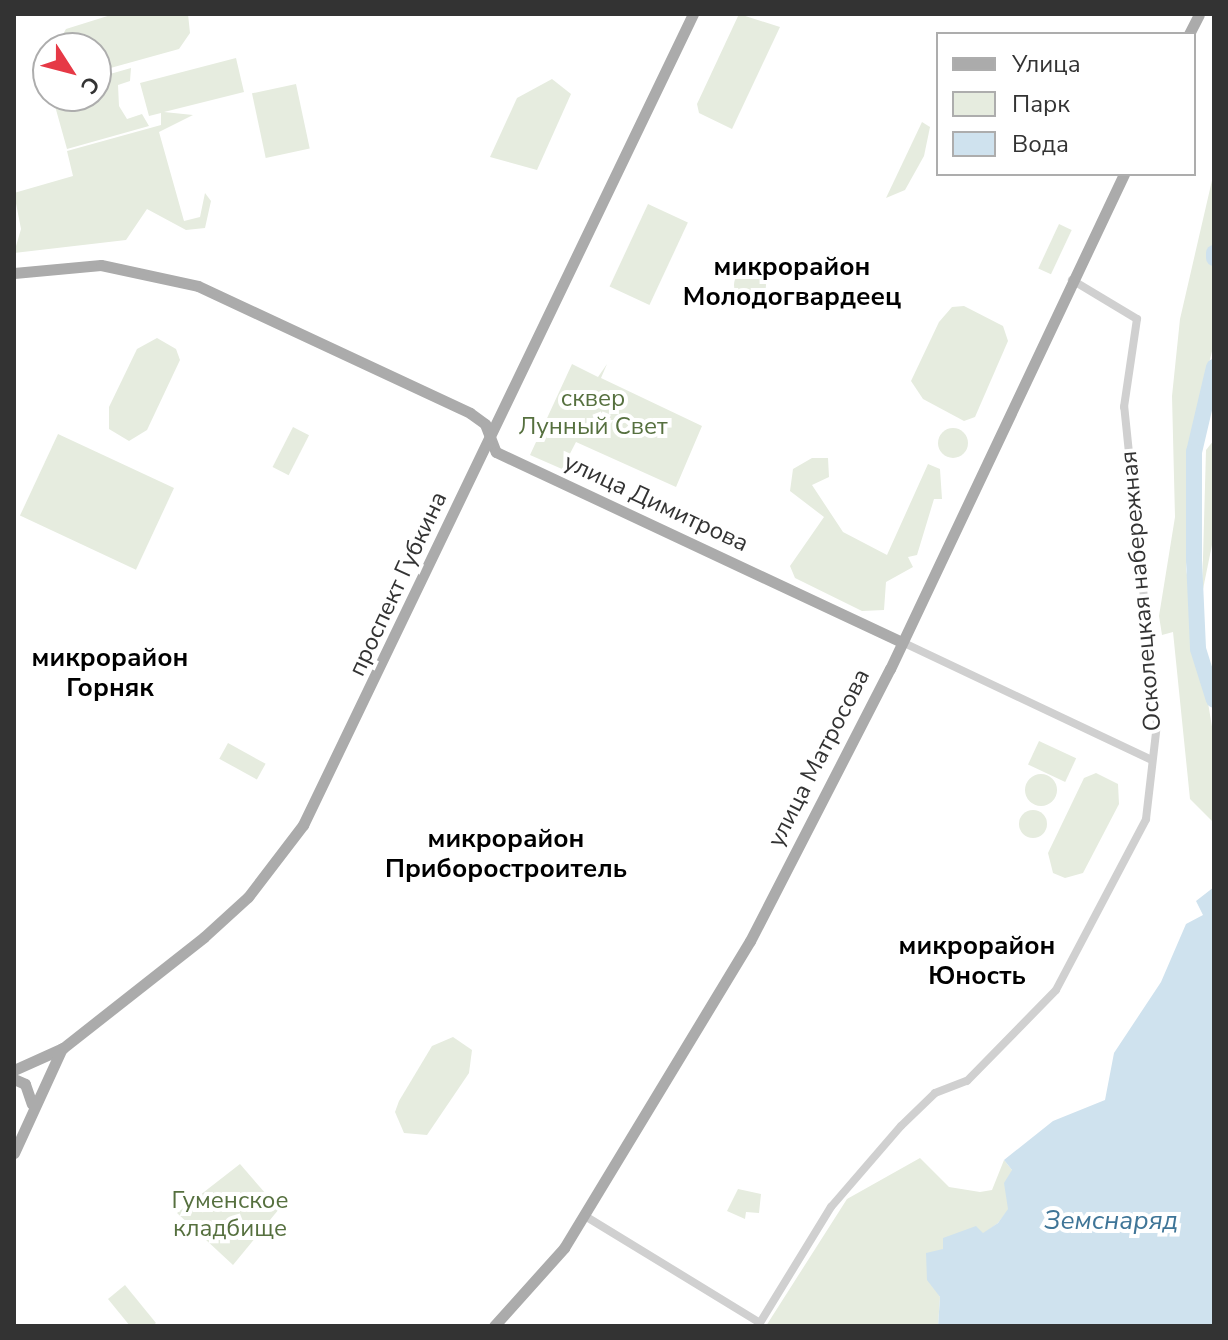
<!DOCTYPE html>
<meta charset="utf-8">
<style>
body{margin:0}
#map{position:relative;width:1228px;height:1340px;overflow:hidden;background:#fff;font-family:"Nunito Sans",sans-serif}
div>[style]{position:absolute}
.green>*{inset:0;background:#e6ecdf;transform-origin:0 0}
.round{border-radius:50%}
.water>*{inset:0;background:#cfe2ee}
.river>*{height:16px;margin:-8px;padding:0 8px;transform-origin:8px;border-radius:8px;background:#cfe2ee}
.minor>*{height:8px;margin:-4px;padding:0 4px;transform-origin:4px;border-radius:4px;background:#d0d0d0}
.major>*{height:11px;margin:-5.5px;padding:0 5.5px;transform-origin:5.5px;border-radius:5.5px;background:#ababab}
span{translate:-50% -50%;white-space:nowrap;text-align:center;line-height:1.15;-webkit-text-stroke:8px #fff;paint-order:stroke}
.park-label{font-size:24px;color:#56703f}
.street-label{font-size:24px;color:#333}
.neighbourhood-label{font-size:26px;color:#000;font-weight:700}
.water-label{font-size:26px;color:#3f7597;font-style:italic}
.frame{position:absolute;inset:0;border:16px solid #333;pointer-events:none}
.legend{position:absolute;left:936px;top:32px;width:260px;height:144px;box-sizing:border-box;background:#fff;border:2px solid #adadad;margin:0;padding:10px 14px;list-style:none;font-size:24px;color:#333}
.legend li{display:flex;align-items:center;gap:16px;height:40px}
.legend b{width:40px;border:2px solid #adadad}
.north{position:absolute;left:32px;top:32px;width:80px;height:80px;box-sizing:border-box;background:#fff;border:2px solid #adadad;border-radius:50%;rotate:126deg;font-size:22px;font-weight:700;line-height:32px;text-align:center;color:#333}
.north::after{content:'';display:block;margin:auto;width:28px;height:36px;background:#e63946;clip-path:polygon(50% 0,100% 100%,50% 72%,0 100%)}
</style>
<div id="map">
<div class="green">
<i style="clip-path:polygon(114px 14px,188px 14px,190px 33px,179px 49px,96px 72px,96px 48px,55px 48px,66px 29px)"></i>
<i style="clip-path:polygon(739px 14px,780px 27px,732px 129px,699px 113px,697px 104px)"></i>
<i style="clip-path:polygon(236px 58px,244px 92px,164px 112px,193px 115px,159px 132px,184px 221px,200px 217px,205px 193px,211px 201px,205px 228px,186px 230px,147px 209px,126px 240px,14px 253px,21px 229px,14px 193px,73px 176px,67px 151px,161px 125px,161px 113px,149px 116px,140px 83px)"></i>
<i style="clip-path:polygon(131px 68px,130px 81px,118px 85px,119px 106px,127px 119px,142px 114px,149px 126px,67px 149px,55px 106px,61px 96px,96px 96px,96px 78px)"></i>
<i style="clip-path:polygon(552px 79px,571px 94px,537px 170px,490px 157px,517px 98px)"></i>
<i style="left:296px;top:84px;width:66px;height:45px;rotate:78deg"></i>
<i style="clip-path:polygon(922px 122px,930px 127px,924px 156px,905px 190px,886px 198px)"></i>
<i style="clip-path:polygon(1213px 176px,1214px 343px,1190px 440px,1186px 569px,1214px 739px,1214px 823px,1190px 799px,1173px 632px,1162px 635px,1159px 616px,1175px 517px,1172px 396px,1180px 319px)"></i>
<i style="left:648px;top:204px;width:44px;height:91px;rotate:25deg"></i>
<i style="left:1059px;top:224px;width:14px;height:49px;rotate:25deg"></i>
<i class="round" style="left:734px;top:269px;width:32px;height:32px"></i>
<i style="clip-path:polygon(964px 306px,1003px 326px,1008px 341px,975px 417px,964px 421px,923px 399px,911px 381px,939px 322px,952px 307px)"></i>
<i style="clip-path:polygon(157px 338px,176px 349px,180px 360px,147px 430px,129px 441px,109px 429px,109px 407px,137px 349px)"></i>
<i style="clip-path:polygon(572px 364px,598px 377px,607px 364px,601px 378px,702px 426px,676px 487px,576px 442px,562px 469px,530px 455px)"></i>
<i style="left:293px;top:427px;width:18px;height:45px;rotate:27deg"></i>
<i class="round" style="left:938px;top:428px;width:30px;height:30px"></i>
<i style="left:58px;top:434px;width:128px;height:90px;rotate:25deg"></i>
<i style="clip-path:polygon(1214px 440px,1214px 535px,1202px 594px,1206px 450px)"></i>
<i style="clip-path:polygon(812px 458px,828px 458px,829px 477px,812px 485px,843px 532px,887px 555px,928px 464px,940px 469px,942px 499px,934px 499px,917px 555px,908px 557px,913px 567px,886px 582px,884px 610px,862px 611px,795px 578px,790px 566px,824px 517px,790px 491px,793px 469px)"></i>
<i style="left:1039px;top:741px;width:41px;height:26px;rotate:25deg"></i>
<i style="left:228px;top:743px;width:43px;height:18px;rotate:29deg"></i>
<i style="clip-path:polygon(1096px 773px,1118px 784px,1119px 804px,1083px 873px,1065px 878px,1053px 873px,1048px 853px,1084px 778px)"></i>
<i class="round" style="left:1025px;top:774px;width:32px;height:32px"></i>
<i class="round" style="left:1019px;top:810px;width:28px;height:28px"></i>
<i style="clip-path:polygon(453px 1037px,472px 1050px,469px 1073px,427px 1135px,404px 1133px,395px 1112px,399px 1101px,432px 1046px)"></i>
<i style="clip-path:polygon(920px 1158px,949px 1187px,980px 1192px,992px 1190px,1004px 1160px,1012px 1170px,1009px 1209px,998px 1223px,983px 1234px,952px 1236px,927px 1272px,940px 1297px,938px 1326px,766px 1326px,847px 1199px)"></i>
<i style="clip-path:polygon(240px 1164px,279px 1209px,233px 1265px,177px 1213px)"></i>
<i style="clip-path:polygon(738px 1189px,761px 1194px,759px 1213px,746px 1212px,745px 1219px,727px 1211px)"></i>
<i style="clip-path:polygon(125px 1285px,156px 1323px,152px 1326px,130px 1326px,108px 1299px)"></i>
</div>
<div class="water">
<i style="clip-path:polygon(1214px 887px,1214px 1326px,938px 1326px,940px 1297px,927px 1280px,926px 1253px,943px 1249px,943px 1238px,976px 1226px,983px 1233px,998px 1223px,1008px 1209px,1004px 1183px,1012px 1170px,1004px 1160px,1053px 1121px,1105px 1100px,1114px 1053px,1161px 982px,1186px 924px,1203px 915px,1196px 901px)"></i>
</div>
<div class="river">
<i style="left:1214px;top:253px;width:5px;rotate:90deg"></i>
<i style="left:1214px;top:367px;width:87px;rotate:103.2deg"></i>
<i style="left:1194px;top:452px;width:108px;rotate:90deg"></i>
<i style="left:1194px;top:560px;width:89px;rotate:87.4deg"></i>
<i style="left:1198px;top:649px;width:53px;rotate:72.6deg"></i>
</div>
<div class="minor">
<i style="left:902px;top:642px;width:276px;rotate:25.3deg"></i>
<i style="left:585px;top:1216px;width:205px;rotate:31.4deg"></i>
<i style="left:758px;top:1326px;width:140px;rotate:-58.5deg"></i>
<i style="left:831px;top:1207px;width:107px;rotate:-49.2deg"></i>
<i style="left:901px;top:1126px;width:47px;rotate:-44.1deg"></i>
<i style="left:935px;top:1093px;width:34px;rotate:-21deg"></i>
<i style="left:967px;top:1081px;width:127px;rotate:-45.6deg"></i>
<i style="left:1056px;top:990px;width:193px;rotate:-62.2deg"></i>
<i style="left:1146px;top:819px;width:96px;rotate:-83.4deg"></i>
<i style="left:1157px;top:724px;width:319px;rotate:-95.9deg"></i>
<i style="left:1124px;top:407px;width:89px;rotate:-81.6deg"></i>
<i style="left:1137px;top:319px;width:76px;rotate:-149deg"></i>
</div>
<div class="major">
<i style="left:1189px;top:34px;width:22px;rotate:-63deg"></i>
<i style="left:14px;top:273px;width:87px;rotate:-5.3deg"></i>
<i style="left:101px;top:265px;width:99px;rotate:12.2deg"></i>
<i style="left:198px;top:286px;width:300px;rotate:25deg"></i>
<i style="left:470px;top:413px;width:19px;rotate:36deg"></i>
<i style="left:485px;top:424px;width:30px;rotate:69deg"></i>
<i style="left:496px;top:452px;width:448px;rotate:25.1deg"></i>
<i style="left:14px;top:1070px;width:54px;rotate:-24.2deg"></i>
<i style="left:63px;top:1048px;width:179px;rotate:-38.2deg"></i>
<i style="left:204px;top:937px;width:59px;rotate:-42.3deg"></i>
<i style="left:248px;top:897px;width:91px;rotate:-52.6deg"></i>
<i style="left:303px;top:825px;width:900px;rotate:-64.32deg"></i>
<i style="left:14px;top:1079px;width:12px;rotate:24deg"></i>
<i style="left:25px;top:1084px;width:21px;rotate:71deg"></i>
<i style="left:14px;top:1153px;width:115px;rotate:-65.4deg"></i>
<i style="left:494px;top:1326px;width:105px;rotate:-48.1deg"></i>
<i style="left:564px;top:1248px;width:359px;rotate:-58.8deg"></i>
<i style="left:750px;top:941px;width:306px;rotate:-62.8deg"></i>
<i style="left:890px;top:669px;width:548px;rotate:-64.7deg"></i>
</div>
<div class="park-label">
<span style="left:593px;top:413px">сквер<br>Лунный Свет</span>
<span style="left:230px;top:1215px">Гуменское<br>кладбище</span>
</div>
<div class="street-label">
<span style="left:656px;top:503px;rotate:25deg">улица Димитрова</span>
<span style="left:398px;top:584px;rotate:-65deg">проспект Губкина</span>
<span style="left:1141px;top:591px;rotate:-95deg">Осколецкая набережная</span>
<span style="left:819px;top:758px;rotate:-63deg">улица Матросова</span>
</div>
<div class="neighbourhood-label">
<span style="left:792px;top:282px">микрорайон<br>Молодогвардеец</span>
<span style="left:110px;top:673px">микрорайон<br>Горняк</span>
<span style="left:506px;top:854px">микрорайон<br>Приборостроитель</span>
<span style="left:977px;top:961px">микрорайон<br>Юность</span>
</div>
<div class="water-label">
<span style="left:1111px;top:1221px">Земснаряд</span>
</div>
<div class="frame"></div>
<ul class="legend">
<li><b style="height:10px;background:#ababab"></b>Улица</li>
<li><b style="height:22px;background:#e6ecdf"></b>Парк</li>
<li><b style="height:22px;background:#cfe2ee"></b>Вода</li>
</ul>
<div class="north">С</div>
</div>
